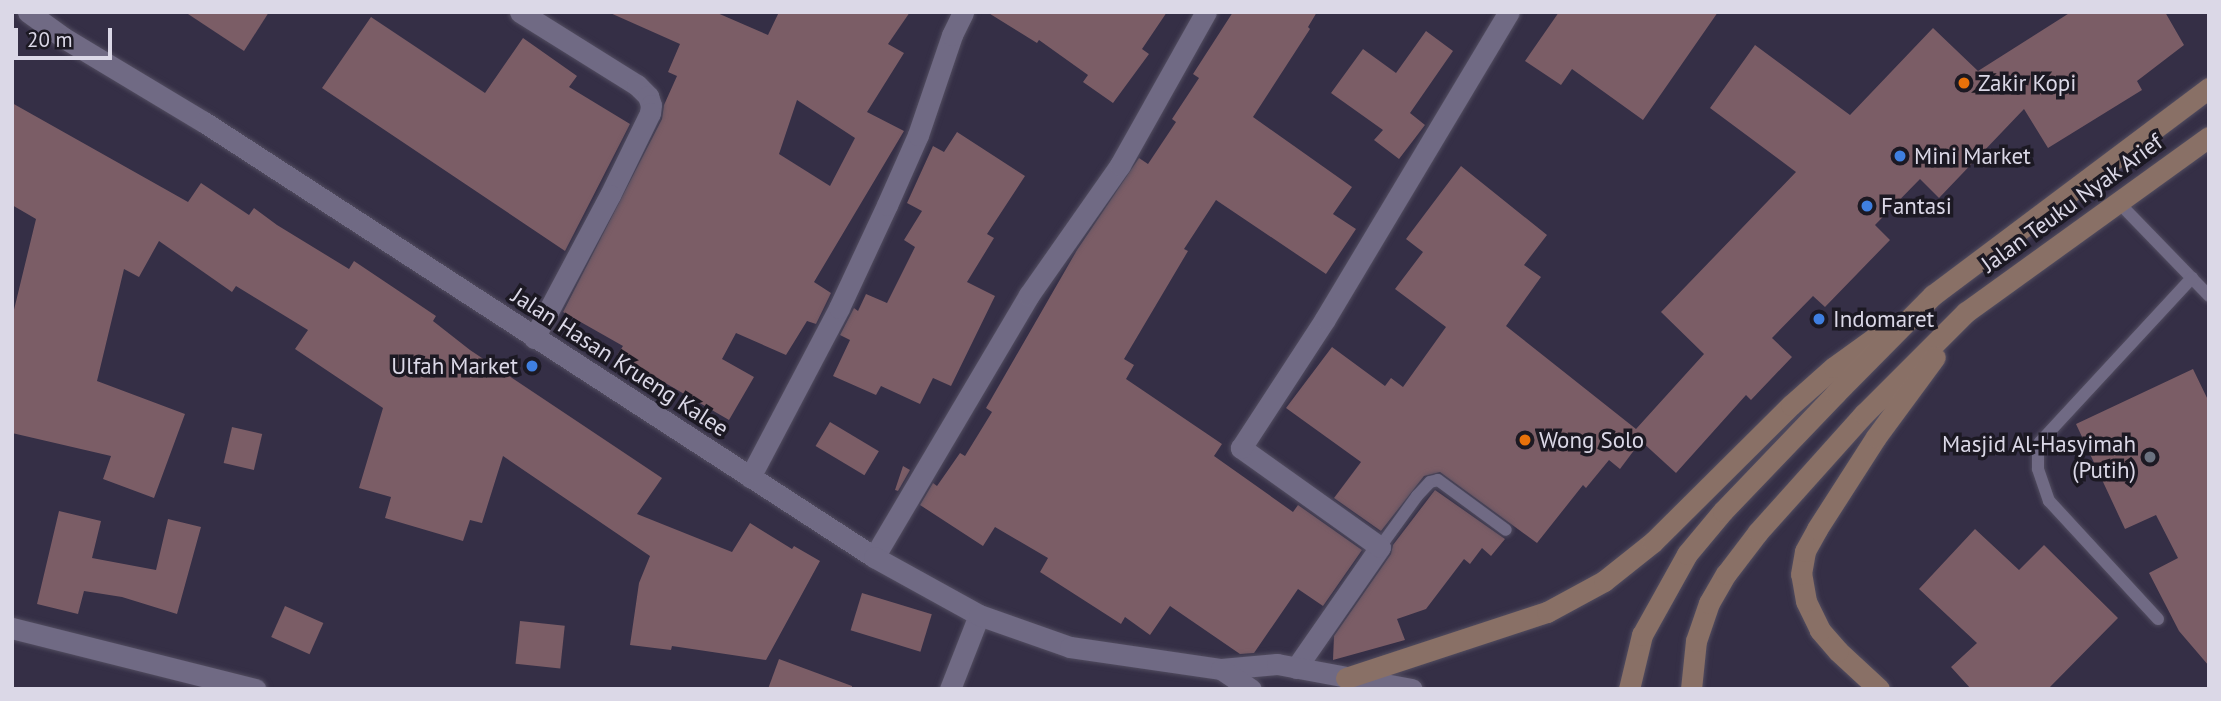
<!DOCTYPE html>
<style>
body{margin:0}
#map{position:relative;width:2221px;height:701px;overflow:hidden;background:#352f46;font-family:"PT Sans",sans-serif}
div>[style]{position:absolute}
.building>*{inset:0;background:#7b5d66;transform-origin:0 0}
.roads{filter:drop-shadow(0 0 2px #524d60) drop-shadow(0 0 2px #524d60)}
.service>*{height:12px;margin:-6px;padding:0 6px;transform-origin:6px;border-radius:6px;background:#706a84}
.minor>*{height:21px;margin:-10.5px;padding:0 10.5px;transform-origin:10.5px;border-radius:10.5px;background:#706a84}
.tertiary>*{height:21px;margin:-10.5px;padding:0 10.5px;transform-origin:10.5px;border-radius:10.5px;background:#706a84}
.secondary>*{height:21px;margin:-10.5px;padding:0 10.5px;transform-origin:10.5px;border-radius:10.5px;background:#897066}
.dots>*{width:19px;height:19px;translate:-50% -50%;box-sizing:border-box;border:4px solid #1c1923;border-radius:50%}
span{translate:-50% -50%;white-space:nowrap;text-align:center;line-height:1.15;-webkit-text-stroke:7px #1c1923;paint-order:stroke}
.poi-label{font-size:23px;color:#dbd8e7}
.left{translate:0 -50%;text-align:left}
.right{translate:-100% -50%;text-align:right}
.street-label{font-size:23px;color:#dbd8e7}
.frame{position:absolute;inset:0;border:14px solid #dbd8e7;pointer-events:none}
.scale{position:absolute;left:14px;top:28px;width:98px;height:32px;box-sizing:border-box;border:4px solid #dbd8e7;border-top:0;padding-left:9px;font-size:21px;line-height:24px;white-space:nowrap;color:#dbd8e7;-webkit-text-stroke:5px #1c1923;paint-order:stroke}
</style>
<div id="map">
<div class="building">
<i style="clip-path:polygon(185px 12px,269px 12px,244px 51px)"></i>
<i style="clip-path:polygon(evenodd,608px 12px,715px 12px,768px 35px,779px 12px,910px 12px,888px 44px,904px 53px,867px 112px,904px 131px,814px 282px,831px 293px,816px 324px,807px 321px,786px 355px,736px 333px,722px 359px,754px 377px,729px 420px,617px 355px,623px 346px,563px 312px,662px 119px,664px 105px,677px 76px,668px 72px,680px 44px,608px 12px,797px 100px,855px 138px,830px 186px,779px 154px,797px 100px)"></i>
<i style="clip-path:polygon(987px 12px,1167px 12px,1142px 49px,1149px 54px,1113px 103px,1083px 82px,1088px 75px,1039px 40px,1037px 43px)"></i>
<i style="clip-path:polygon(1233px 12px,1317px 12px,1308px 27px,1310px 29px,1253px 117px,1352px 187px,1333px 214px,1356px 229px,1326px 274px,1216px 200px,1184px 249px,1188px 251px,1124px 359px,1134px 365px,1126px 379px,1222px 444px,1214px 456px,1293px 512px,1298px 505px,1362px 550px,1323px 606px,1298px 589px,1254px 653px,1240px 654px,1170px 606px,1150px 635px,1125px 617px,1121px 624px,1040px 572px,1048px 558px,995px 527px,983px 546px,920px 505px,933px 483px,937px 486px,960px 453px,965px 456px,992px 412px,986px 408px,1077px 250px,1139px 158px,1148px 164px,1176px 122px,1172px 119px,1199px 78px,1193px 74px)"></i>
<i style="clip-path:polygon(1559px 12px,1718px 12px,1643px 120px,1572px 69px,1561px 85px,1525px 61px)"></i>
<i style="clip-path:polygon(2071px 12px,2165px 12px,2184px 45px,2137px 81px,2142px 90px,2048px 148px,2024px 109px,1939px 198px,1920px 179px,1875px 225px,1890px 240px,1825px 307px,1813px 296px,1772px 338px,1792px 357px,1751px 400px,1746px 395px,1676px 473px,1641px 441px,1620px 469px,1609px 460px,1586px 488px,1583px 485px,1537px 543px,1440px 472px,1424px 476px,1381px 531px,1334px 498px,1361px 462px,1286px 408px,1332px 347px,1385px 386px,1391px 378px,1403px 387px,1446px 327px,1395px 289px,1423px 252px,1406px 239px,1461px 166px,1547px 235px,1524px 265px,1541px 277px,1506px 326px,1636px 429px,1704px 354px,1661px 312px,1796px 172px,1710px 108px,1755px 45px,1850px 115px,1933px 28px,1978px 71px)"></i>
<i style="clip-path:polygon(371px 17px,485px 93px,523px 38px,577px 76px,569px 87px,630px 124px,565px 251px,322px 88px)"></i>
<i style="clip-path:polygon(1426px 31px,1453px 51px,1410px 113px,1425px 125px,1399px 159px,1374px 140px,1383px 130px,1331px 93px,1363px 49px,1396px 73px)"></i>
<i style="clip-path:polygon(12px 103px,188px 202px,201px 183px,249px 215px,254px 208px,277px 225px,349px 269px,354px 261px,436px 316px,433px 321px,470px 350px,662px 478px,637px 514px,732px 552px,750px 523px,792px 549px,794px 546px,820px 561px,766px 660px,672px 646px,671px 650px,630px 645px,639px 583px,650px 556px,503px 456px,482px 523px,470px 520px,463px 541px,385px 518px,391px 497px,359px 488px,383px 408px,295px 349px,308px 330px,236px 286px,232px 292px,159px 241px,139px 277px,124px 269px,97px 381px,185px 414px,154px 498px,103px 479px,111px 456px,12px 433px,12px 318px,36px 219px,12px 205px)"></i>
<i style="clip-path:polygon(957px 132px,1025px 176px,987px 234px,994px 238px,967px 282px,995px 296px,951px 386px,933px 378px,920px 404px,881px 386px,876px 395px,833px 376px,850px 340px,840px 335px,854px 308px,858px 311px,866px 294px,887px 303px,915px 247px,904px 240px,922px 211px,907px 203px,933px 146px,944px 152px)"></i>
<i style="clip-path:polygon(2193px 369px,2209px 402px,2209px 666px,2179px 631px,2149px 573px,2178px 558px,2156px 515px,2125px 529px,2076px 424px)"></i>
<i style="left:830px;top:422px;width:57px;height:28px;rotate:31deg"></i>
<i style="left:232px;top:427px;width:31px;height:37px;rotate:13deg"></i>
<i style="clip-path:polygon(903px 466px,910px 470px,898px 491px,895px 490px)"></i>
<i style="clip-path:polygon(1435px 490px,1505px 539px,1491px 556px,1482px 548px,1470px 564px,1464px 559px,1426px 609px,1397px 619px,1405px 640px,1333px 660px,1334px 636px,1391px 554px,1393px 545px)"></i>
<i style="clip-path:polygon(59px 511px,101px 521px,92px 558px,156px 570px,168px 519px,201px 527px,177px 614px,122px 597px,84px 591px,78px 614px,37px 604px)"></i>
<i style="clip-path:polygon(1975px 529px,2019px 570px,2044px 545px,2118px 618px,2048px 689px,1971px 689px,1951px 667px,1977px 643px,1919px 589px)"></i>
<i style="left:862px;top:593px;width:73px;height:39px;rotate:17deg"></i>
<i style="left:285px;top:606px;width:42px;height:34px;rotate:24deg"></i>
<i style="left:520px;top:621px;width:45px;height:43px;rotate:6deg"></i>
<i style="clip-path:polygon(779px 659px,852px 686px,852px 689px,768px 689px)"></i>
</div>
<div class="roads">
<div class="service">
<i style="left:2119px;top:203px;width:129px;rotate:45.9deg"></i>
<i style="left:1380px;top:547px;width:63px;rotate:-54deg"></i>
<i style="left:1417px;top:496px;width:19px;rotate:-47deg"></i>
<i style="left:1430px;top:482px;width:8px;rotate:-14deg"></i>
<i style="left:1438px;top:480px;width:84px;rotate:36.3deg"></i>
<i style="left:2158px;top:619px;width:161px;rotate:-132.7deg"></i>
<i style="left:2049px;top:501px;width:34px;rotate:-109deg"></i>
<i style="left:2038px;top:469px;width:13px;rotate:-90deg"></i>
<i style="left:2038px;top:456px;width:14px;rotate:-82deg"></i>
<i style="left:2040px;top:442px;width:224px;rotate:-47.2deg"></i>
</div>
<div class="minor">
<i style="left:520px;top:12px;width:138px;rotate:32deg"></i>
<i style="left:637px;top:85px;width:16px;rotate:45deg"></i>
<i style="left:648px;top:96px;width:9px;rotate:72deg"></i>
<i style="left:651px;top:105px;width:8px;rotate:97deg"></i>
<i style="left:650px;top:113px;width:91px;rotate:116deg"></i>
<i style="left:610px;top:195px;width:162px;rotate:118deg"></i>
<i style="left:750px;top:477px;width:191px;rotate:-62.2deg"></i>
<i style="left:839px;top:308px;width:114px;rotate:-65deg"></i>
<i style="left:887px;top:205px;width:77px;rotate:-66.1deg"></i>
<i style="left:918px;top:135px;width:106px;rotate:-71.2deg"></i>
<i style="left:952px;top:35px;width:25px;rotate:-64deg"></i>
<i style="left:874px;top:557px;width:304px;rotate:-59.4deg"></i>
<i style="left:1029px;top:295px;width:159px;rotate:-55deg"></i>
<i style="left:1120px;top:165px;width:176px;rotate:-60.7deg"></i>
<i style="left:12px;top:628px;width:251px;rotate:14.1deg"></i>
<i style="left:1296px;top:668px;width:147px;rotate:-55.2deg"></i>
<i style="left:1380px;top:547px;width:171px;rotate:-144.5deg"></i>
<i style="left:1241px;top:448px;width:154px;rotate:-56.9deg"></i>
<i style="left:1325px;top:319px;width:358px;rotate:-59.1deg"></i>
<i style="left:950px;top:689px;width:79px;rotate:-68.6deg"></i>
</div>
<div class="tertiary">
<i style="left:28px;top:12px;width:44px;rotate:35.8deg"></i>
<i style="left:64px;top:38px;width:163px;rotate:31deg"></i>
<i style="left:204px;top:122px;width:799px;rotate:32.99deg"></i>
<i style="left:874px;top:557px;width:120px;rotate:28.9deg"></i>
<i style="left:979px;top:615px;width:96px;rotate:19.4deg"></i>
<i style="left:1070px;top:647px;width:153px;rotate:8.3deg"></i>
<i style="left:1221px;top:669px;width:56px;rotate:-5.1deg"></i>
<i style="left:1277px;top:664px;width:137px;rotate:10.5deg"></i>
<i style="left:1221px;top:669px;width:36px;rotate:34deg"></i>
</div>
<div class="secondary">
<i style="left:1346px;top:678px;width:212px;rotate:-18.2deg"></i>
<i style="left:1547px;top:612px;width:65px;rotate:-28.5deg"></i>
<i style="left:1604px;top:581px;width:63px;rotate:-38.5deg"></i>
<i style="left:1653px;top:542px;width:194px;rotate:-44.8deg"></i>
<i style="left:1791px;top:405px;width:57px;rotate:-41.5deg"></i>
<i style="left:1834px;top:367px;width:62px;rotate:-35.8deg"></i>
<i style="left:1629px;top:689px;width:56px;rotate:-76.5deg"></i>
<i style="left:1642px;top:635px;width:93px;rotate:-60.9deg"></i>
<i style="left:1687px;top:554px;width:56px;rotate:-50.1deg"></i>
<i style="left:1723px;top:511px;width:163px;rotate:-46.2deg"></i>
<i style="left:1836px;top:393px;width:138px;rotate:-45.3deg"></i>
<i style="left:1933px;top:295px;width:345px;rotate:-36.9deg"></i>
<i style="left:1691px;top:689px;width:48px;rotate:-84.1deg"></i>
<i style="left:1696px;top:641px;width:40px;rotate:-71.1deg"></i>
<i style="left:1709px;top:603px;width:34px;rotate:-60deg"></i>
<i style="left:1726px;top:574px;width:53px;rotate:-52.7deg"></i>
<i style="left:1758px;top:532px;width:159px;rotate:-48.1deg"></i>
<i style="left:1864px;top:414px;width:144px;rotate:-45deg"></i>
<i style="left:1966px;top:312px;width:299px;rotate:-35.8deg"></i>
<i style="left:1879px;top:689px;width:56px;rotate:-137.2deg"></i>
<i style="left:1838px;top:651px;width:28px;rotate:-131deg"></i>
<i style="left:1820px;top:630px;width:32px;rotate:-116deg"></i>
<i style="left:1806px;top:601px;width:27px;rotate:-100deg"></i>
<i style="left:1801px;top:574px;width:23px;rotate:-80deg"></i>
<i style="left:1805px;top:551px;width:25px;rotate:-61deg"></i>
<i style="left:1817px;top:529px;width:109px;rotate:-57.3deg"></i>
<i style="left:1876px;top:437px;width:99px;rotate:-53.6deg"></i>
</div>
</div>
<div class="dots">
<i style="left:1964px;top:83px;background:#e8710a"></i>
<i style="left:1900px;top:156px;background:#3f7fe0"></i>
<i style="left:1867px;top:206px;background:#3f7fe0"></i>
<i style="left:1819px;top:319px;background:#3f7fe0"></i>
<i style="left:532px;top:366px;background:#3f7fe0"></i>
<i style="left:1525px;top:440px;background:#e8710a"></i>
<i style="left:2150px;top:457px;background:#6b7280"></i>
</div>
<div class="poi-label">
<span class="left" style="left:1978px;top:83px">Zakir Kopi</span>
<span class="left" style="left:1914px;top:156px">Mini Market</span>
<span class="left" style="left:1881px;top:206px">Fantasi</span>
<span class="left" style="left:1833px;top:319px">Indomaret</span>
<span class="right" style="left:518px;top:366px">Ulfah Market</span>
<span class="left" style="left:1539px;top:440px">Wong Solo</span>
<span class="right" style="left:2136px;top:457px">Masjid Al-Hasyimah<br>(Putih)</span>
</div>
<div class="street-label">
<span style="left:2072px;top:203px;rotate:-36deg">Jalan Teuku Nyak Arief</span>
<span style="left:620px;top:362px;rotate:33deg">Jalan Hasan Krueng Kalee</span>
</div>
<div class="frame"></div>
<div class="scale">20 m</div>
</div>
